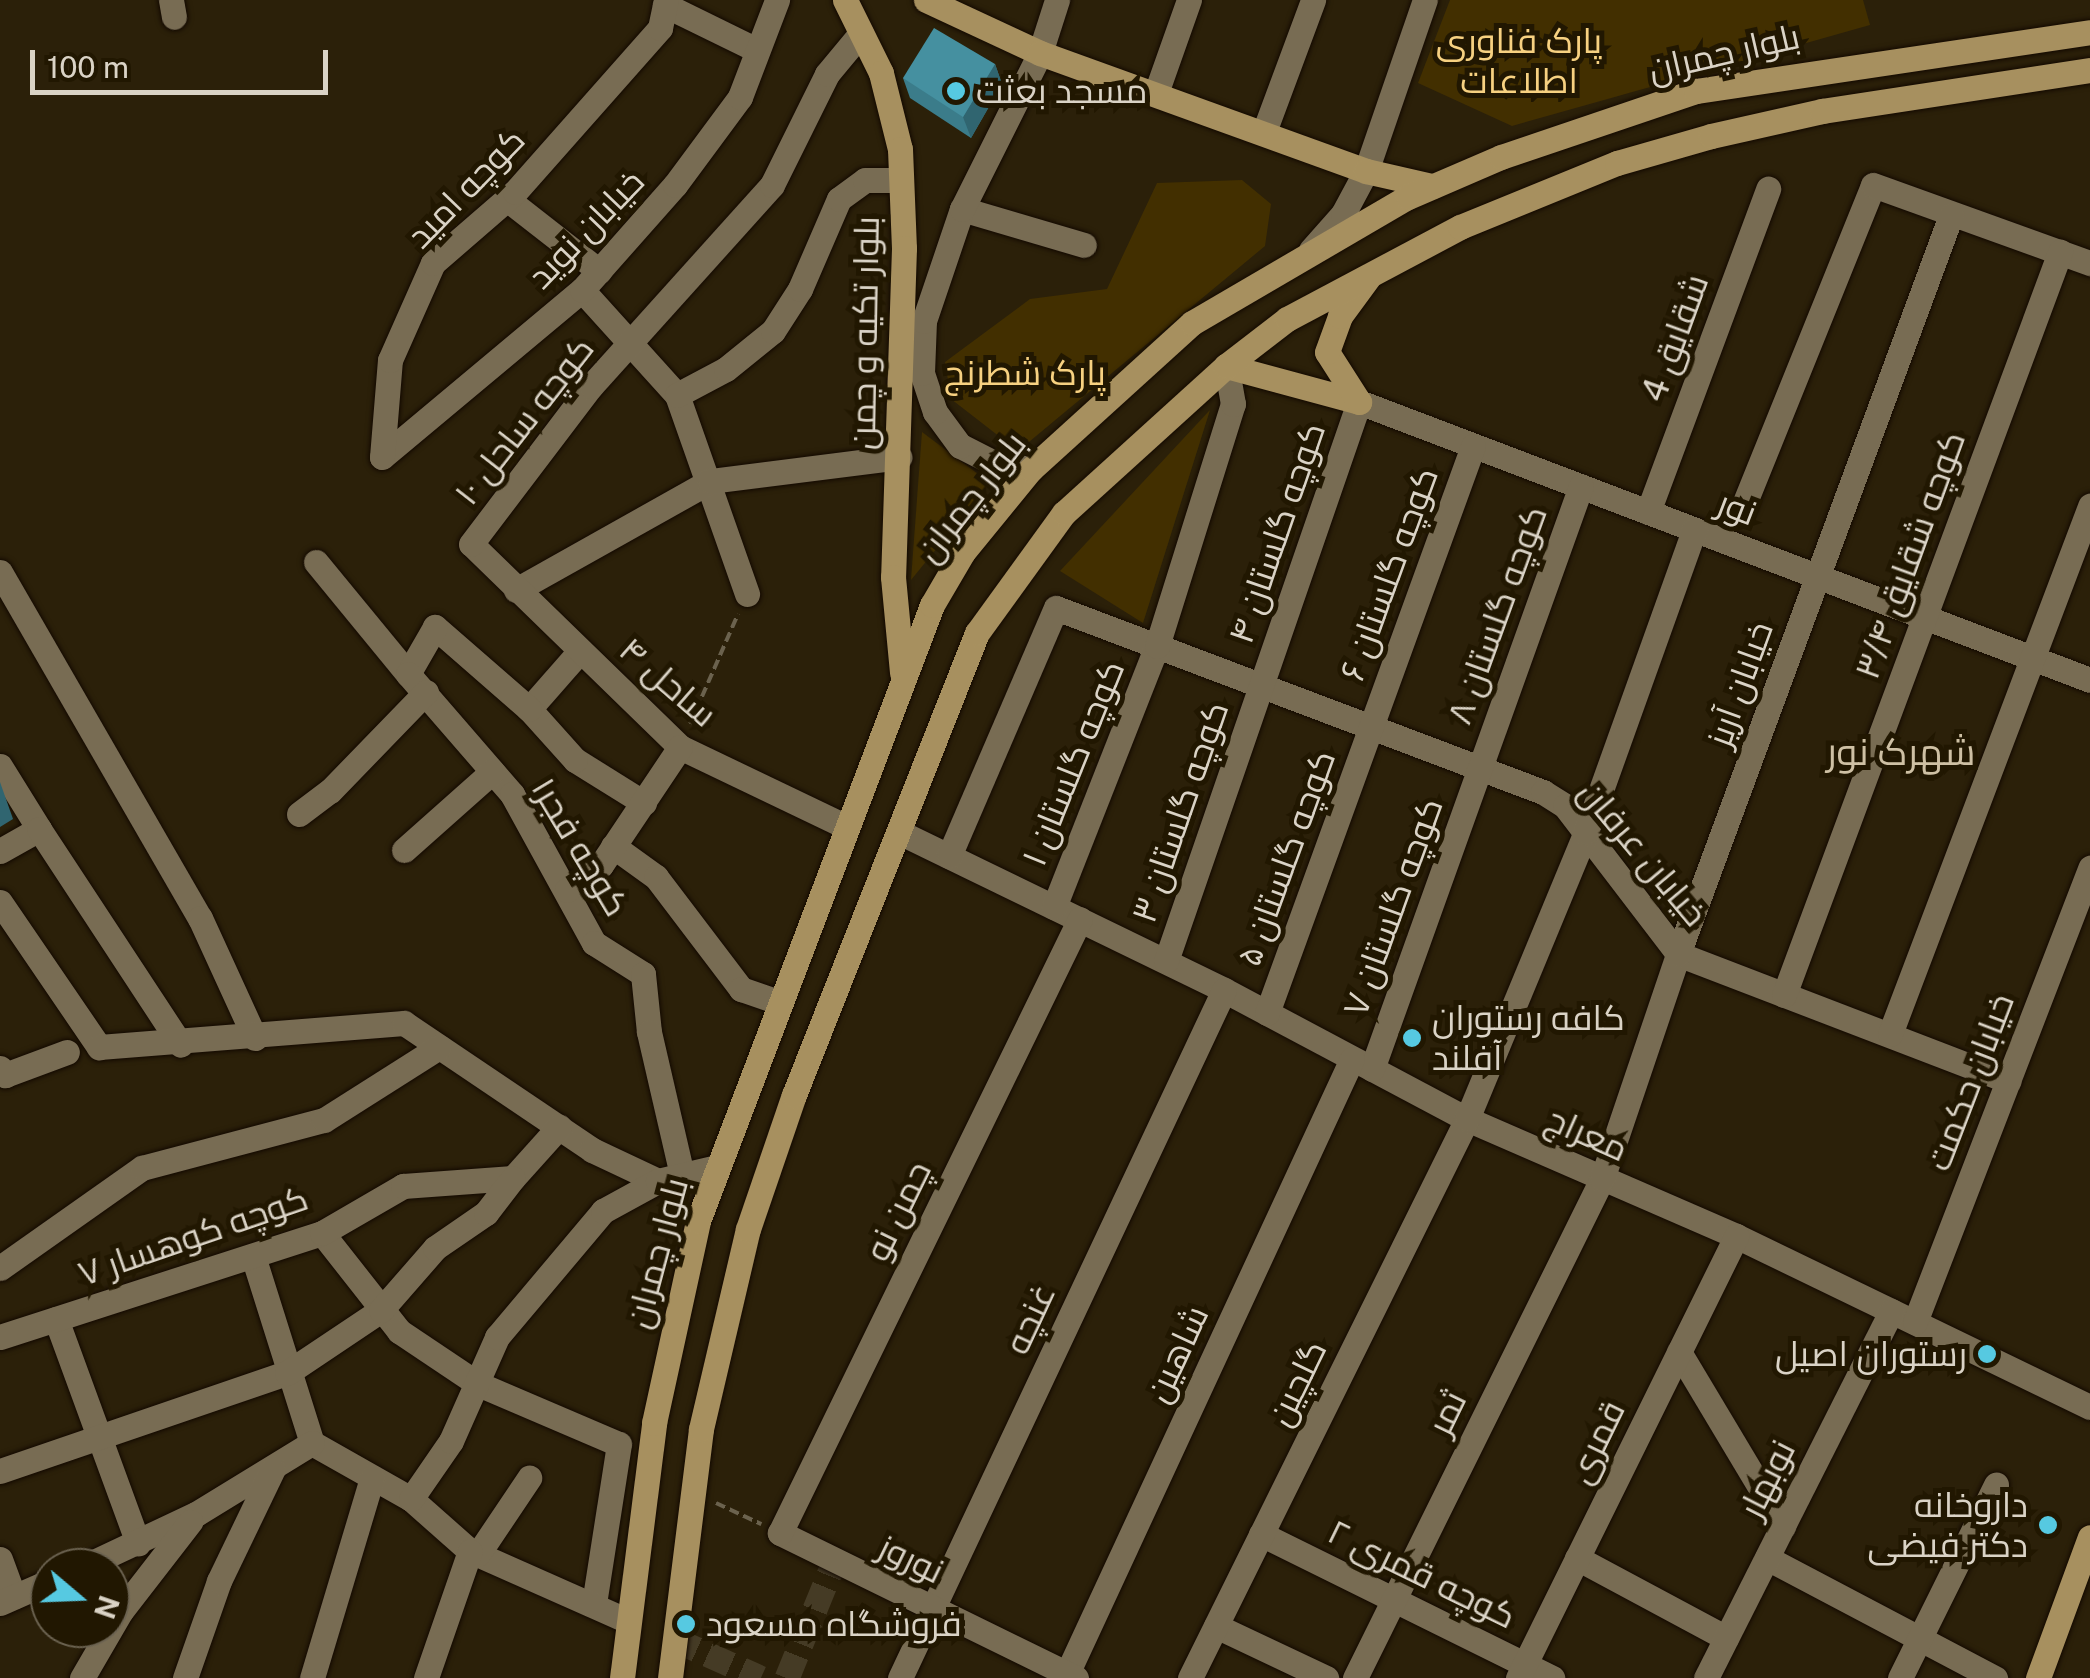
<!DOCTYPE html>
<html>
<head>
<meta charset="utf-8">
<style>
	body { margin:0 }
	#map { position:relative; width:2090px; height:1678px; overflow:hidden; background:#2b2009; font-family:"Public Sans",Cairo,sans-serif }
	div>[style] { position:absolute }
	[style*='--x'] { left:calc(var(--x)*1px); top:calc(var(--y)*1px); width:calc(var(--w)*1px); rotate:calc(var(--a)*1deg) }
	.green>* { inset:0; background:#422f00 }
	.minor-tunnel>* { height:25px; margin-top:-12.5px; transform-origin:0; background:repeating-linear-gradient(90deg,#453b25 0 25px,transparent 0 37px) }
	.path>* { height:4px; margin-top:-2px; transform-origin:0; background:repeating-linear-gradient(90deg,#6b624e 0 10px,transparent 0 15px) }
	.roads { filter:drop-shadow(0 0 2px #130900) drop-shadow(0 0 2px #130900) }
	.minor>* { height:25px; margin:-12.5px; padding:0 12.5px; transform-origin:12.5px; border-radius:12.5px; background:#786c53 }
	.major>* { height:25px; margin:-12.5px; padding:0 12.5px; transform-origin:12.5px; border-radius:12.5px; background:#a7905f }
	.wall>* { inset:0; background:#3b7c8a }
	.shaded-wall>* { inset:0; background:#306570 }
	.building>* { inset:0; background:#4590a0 }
	.dots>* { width:28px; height:28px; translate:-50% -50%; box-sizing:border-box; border:5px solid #211701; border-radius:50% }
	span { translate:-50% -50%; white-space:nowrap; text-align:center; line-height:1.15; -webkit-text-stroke:10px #211701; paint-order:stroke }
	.park-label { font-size:35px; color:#f7d181 }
	.street-label { font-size:35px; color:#dad3c6 }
	.poi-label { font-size:35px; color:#dad3c6 }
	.left { translate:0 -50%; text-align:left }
	.right { translate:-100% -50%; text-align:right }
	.neighbourhood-label { font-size:38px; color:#cec0a4 }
	.north { position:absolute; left:30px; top:1548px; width:100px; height:100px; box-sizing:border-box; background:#211701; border:2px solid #6b6250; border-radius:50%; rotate:109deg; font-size:28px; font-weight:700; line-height:40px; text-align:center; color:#dad3c6 }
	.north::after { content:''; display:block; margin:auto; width:35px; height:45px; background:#56c9e1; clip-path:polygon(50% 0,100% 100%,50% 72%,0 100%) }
	.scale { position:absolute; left:30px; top:50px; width:298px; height:45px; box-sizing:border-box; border:5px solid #dad3c6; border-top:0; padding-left:12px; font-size:30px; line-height:35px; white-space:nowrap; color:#dad3c6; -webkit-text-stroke:8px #211701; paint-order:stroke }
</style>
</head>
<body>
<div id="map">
	<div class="green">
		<i style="clip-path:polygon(1450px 0,1863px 0,1870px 25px,1512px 126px,1418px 83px)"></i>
		<i style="clip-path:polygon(1242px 180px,1271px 204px,1265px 246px,1018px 451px,951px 399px,945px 362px,1030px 299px,1107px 289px,1157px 183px)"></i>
		<i style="clip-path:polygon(1210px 410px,1143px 623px,1060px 571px)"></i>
		<i style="clip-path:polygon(922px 432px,990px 483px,911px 580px)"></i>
	</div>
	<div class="minor-tunnel">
		<i style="--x:674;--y:1639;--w:95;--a:24.1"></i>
		<i style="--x:787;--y:1678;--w:127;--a:-67.9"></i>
	</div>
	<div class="path">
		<i style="--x:690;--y:724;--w:120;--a:-66.4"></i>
		<i style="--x:716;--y:1503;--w:50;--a:25"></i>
	</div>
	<div class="roads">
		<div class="minor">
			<i style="--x:171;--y:0;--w:17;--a:80"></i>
			<i style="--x:665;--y:5;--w:102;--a:26.1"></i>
			<i style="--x:1156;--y:93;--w:99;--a:-70.5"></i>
			<i style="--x:1264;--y:132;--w:141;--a:-69.6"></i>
			<i style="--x:507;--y:199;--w:117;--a:38"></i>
			<i style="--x:962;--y:209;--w:127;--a:16.4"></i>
			<i style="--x:1311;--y:250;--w:48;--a:-48.4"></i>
			<i style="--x:1343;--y:214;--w:49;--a:-61.9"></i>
			<i style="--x:1366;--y:171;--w:181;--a:-71"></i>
			<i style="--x:582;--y:290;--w:142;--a:47.9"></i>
			<i style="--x:677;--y:395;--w:211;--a:70.6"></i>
			<i style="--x:677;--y:395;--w:55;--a:-28"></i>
			<i style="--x:726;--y:369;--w:60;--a:-39"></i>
			<i style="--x:773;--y:331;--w:50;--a:-57.3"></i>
			<i style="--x:800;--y:289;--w:98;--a:-66.6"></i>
			<i style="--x:839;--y:199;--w:32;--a:-36"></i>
			<i style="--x:865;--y:180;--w:36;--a:0"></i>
			<i style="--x:382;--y:457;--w:261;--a:-39.9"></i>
			<i style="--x:582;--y:290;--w:140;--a:-48.5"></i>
			<i style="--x:675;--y:185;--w:109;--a:-53.5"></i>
			<i style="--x:740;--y:97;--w:104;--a:-69.1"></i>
			<i style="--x:382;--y:457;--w:97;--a:-85.3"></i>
			<i style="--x:390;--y:360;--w:106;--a:-66.1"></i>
			<i style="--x:433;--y:263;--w:108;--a:-40.9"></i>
			<i style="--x:515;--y:192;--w:219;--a:-48.5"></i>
			<i style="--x:660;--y:28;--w:29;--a:-78"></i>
			<i style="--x:1031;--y:469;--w:37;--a:-171"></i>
			<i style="--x:994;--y:463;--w:38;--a:-153"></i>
			<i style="--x:960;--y:446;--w:42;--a:-126.3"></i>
			<i style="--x:935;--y:412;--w:41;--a:-108.4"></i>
			<i style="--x:922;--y:373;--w:52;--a:-87.8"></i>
			<i style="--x:924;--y:321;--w:118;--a:-71.3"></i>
			<i style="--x:962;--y:209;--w:174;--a:-63.4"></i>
			<i style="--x:1040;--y:53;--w:56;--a:-72.2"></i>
			<i style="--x:1743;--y:507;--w:347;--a:-68"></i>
			<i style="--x:1873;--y:185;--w:231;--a:19.8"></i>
			<i style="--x:1648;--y:512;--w:345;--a:-69.6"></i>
			<i style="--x:316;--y:562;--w:145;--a:50.6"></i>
			<i style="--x:0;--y:572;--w:400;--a:60"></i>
			<i style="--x:200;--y:918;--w:132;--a:65.4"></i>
			<i style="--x:516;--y:590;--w:223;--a:-29.3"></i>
			<i style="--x:710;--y:481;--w:191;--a:-7.2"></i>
			<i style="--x:529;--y:709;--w:77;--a:-48.7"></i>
			<i style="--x:0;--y:766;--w:74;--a:58.2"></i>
			<i style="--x:39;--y:829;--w:45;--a:150.6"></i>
			<i style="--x:644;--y:803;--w:81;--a:-148.1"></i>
			<i style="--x:575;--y:760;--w:69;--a:-132"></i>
			<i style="--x:529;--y:709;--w:125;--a:-138.9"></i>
			<i style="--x:435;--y:627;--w:54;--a:119.9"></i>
			<i style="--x:408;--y:674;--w:159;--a:49.1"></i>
			<i style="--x:512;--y:794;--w:170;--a:61.2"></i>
			<i style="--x:594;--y:943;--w:58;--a:32.3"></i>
			<i style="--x:643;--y:974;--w:58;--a:84.1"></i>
			<i style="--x:649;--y:1032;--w:147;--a:77"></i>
			<i style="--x:299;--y:814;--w:39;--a:-37"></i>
			<i style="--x:330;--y:791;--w:138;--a:-45.9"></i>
			<i style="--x:847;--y:827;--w:185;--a:-154.4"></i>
			<i style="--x:680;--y:747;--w:291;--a:-135.8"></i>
			<i style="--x:471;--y:544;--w:198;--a:-52.8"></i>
			<i style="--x:591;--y:386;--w:270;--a:-48"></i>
			<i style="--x:772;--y:185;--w:124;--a:-63.6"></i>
			<i style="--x:827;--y:74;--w:53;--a:-50.3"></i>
			<i style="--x:39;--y:829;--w:258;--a:56.7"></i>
			<i style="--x:901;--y:833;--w:359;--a:25.9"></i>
			<i style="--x:1224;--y:990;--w:275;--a:28"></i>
			<i style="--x:1467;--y:1119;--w:293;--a:23.5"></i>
			<i style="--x:1736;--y:1236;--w:393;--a:25.8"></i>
			<i style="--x:613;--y:846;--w:53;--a:35.8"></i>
			<i style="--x:656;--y:877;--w:141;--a:52.8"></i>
			<i style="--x:741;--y:989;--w:39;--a:19"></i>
			<i style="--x:404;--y:850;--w:118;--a:-41.6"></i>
			<i style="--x:949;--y:856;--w:270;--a:-66.7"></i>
			<i style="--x:1056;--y:608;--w:521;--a:20.7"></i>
			<i style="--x:1543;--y:792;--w:26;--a:32"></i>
			<i style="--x:1565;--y:806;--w:186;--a:52.6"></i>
			<i style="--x:1678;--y:954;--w:354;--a:21"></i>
			<i style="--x:567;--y:890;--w:42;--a:-36.3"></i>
			<i style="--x:601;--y:865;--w:142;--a:-56.2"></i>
			<i style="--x:0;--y:902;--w:176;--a:55.7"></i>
			<i style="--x:99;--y:1047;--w:306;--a:-4.5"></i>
			<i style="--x:404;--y:1023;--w:227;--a:34"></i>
			<i style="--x:592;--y:1150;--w:73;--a:25.2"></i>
			<i style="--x:1054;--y:907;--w:281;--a:-68.5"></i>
			<i style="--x:1157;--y:646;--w:254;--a:-72.6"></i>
			<i style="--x:1233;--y:404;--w:39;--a:-100"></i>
			<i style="--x:1166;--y:961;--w:591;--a:-70.95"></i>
			<i style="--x:1359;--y:402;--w:782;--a:20.82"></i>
			<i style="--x:1784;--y:995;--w:793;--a:-69.62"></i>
			<i style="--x:1267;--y:1013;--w:603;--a:-70.03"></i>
			<i style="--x:1890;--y:1034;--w:565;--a:-69.25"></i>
			<i style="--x:0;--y:1068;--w:9;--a:54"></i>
			<i style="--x:5;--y:1075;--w:66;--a:-20.4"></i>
			<i style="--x:1372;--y:1069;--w:619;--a:-70.28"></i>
			<i style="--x:322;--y:1233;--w:125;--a:51.8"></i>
			<i style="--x:399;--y:1331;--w:95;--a:33.9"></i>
			<i style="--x:478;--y:1384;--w:153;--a:23.1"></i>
			<i style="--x:619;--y:1444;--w:162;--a:98.9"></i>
			<i style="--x:253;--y:1256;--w:196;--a:72.5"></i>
			<i style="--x:312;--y:1443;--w:114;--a:29.5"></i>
			<i style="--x:411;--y:1499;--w:79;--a:41.4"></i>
			<i style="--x:470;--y:1551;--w:173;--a:23.9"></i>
			<i style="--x:0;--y:1268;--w:174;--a:-35.2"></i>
			<i style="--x:142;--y:1168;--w:188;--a:-14.8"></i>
			<i style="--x:324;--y:1120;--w:136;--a:-32.4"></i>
			<i style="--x:56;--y:1319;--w:239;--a:69.9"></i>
			<i style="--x:1915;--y:1322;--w:487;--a:-68.9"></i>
			<i style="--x:0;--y:1337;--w:338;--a:-17.9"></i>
			<i style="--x:322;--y:1233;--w:94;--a:-30.1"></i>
			<i style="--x:403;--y:1186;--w:110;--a:-4.2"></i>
			<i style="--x:513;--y:1178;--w:69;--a:-48"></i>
			<i style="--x:1679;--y:1352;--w:203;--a:59.1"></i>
			<i style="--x:0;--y:1471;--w:303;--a:-18.9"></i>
			<i style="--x:287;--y:1373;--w:113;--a:-33.8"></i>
			<i style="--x:381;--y:1310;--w:82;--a:-48.9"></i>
			<i style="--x:435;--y:1248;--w:62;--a:-34.5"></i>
			<i style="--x:486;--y:1213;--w:44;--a:-52.4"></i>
			<i style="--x:411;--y:1499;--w:70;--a:-55.4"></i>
			<i style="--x:451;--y:1441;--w:114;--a:-66.1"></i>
			<i style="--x:497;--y:1337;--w:165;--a:-49.9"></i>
			<i style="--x:603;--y:1211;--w:63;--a:-28.6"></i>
			<i style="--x:658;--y:1181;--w:61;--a:-13.3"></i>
			<i style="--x:1261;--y:1534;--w:325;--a:26.3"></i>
			<i style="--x:478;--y:1554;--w:92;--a:-56.1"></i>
			<i style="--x:1577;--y:1558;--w:169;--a:28.2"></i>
			<i style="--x:1767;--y:1558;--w:258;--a:27.8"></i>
			<i style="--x:0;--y:1559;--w:40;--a:69.8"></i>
			<i style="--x:81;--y:1568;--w:127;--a:-25.2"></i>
			<i style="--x:196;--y:1514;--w:136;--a:-31.5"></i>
			<i style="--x:0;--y:1603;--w:55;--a:-23.7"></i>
			<i style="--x:1216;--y:1626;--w:122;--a:25.3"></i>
			<i style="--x:82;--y:1678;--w:78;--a:-59.8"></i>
			<i style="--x:121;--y:1611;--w:113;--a:-52.2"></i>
			<i style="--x:185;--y:1678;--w:103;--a:-70.7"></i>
			<i style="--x:219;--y:1581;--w:124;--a:-64.3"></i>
			<i style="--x:312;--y:1678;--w:209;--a:-73.3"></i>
			<i style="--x:426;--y:1678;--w:134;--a:-70.9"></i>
			<i style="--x:900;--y:1678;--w:760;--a:-64.78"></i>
			<i style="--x:1065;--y:1678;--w:682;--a:-65.13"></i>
			<i style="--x:1076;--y:1678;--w:330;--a:-153.9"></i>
			<i style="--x:780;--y:1533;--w:683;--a:-63.96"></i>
			<i style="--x:1190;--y:1678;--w:624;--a:-63.64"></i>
			<i style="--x:1467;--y:1119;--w:311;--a:-67.5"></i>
			<i style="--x:1586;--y:832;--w:321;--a:-70.3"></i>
			<i style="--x:1355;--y:1678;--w:557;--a:-63.67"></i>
			<i style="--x:1602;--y:1179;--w:237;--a:-71.3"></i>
			<i style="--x:1678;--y:954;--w:788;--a:-69.72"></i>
			<i style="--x:1518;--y:1678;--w:493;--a:-63.7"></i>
			<i style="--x:1706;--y:1678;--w:411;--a:-63.2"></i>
			<i style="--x:1900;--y:1678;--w:216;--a:-63.6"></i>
		</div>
		<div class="major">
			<i style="--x:845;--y:0;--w:81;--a:63.7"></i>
			<i style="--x:881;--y:73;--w:78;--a:76"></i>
			<i style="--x:900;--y:149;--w:99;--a:87.7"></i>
			<i style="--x:904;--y:248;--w:329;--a:91.9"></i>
			<i style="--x:893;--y:577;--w:96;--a:84.6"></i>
			<i style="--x:926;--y:0;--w:126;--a:24.9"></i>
			<i style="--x:1040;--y:53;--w:347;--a:19.9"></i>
			<i style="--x:1366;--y:171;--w:68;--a:12.8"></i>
			<i style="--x:1226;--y:366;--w:138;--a:15.1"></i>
			<i style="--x:1359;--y:402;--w:59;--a:-122.6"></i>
			<i style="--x:1327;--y:352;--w:38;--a:-70"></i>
			<i style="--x:1340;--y:316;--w:47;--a:-53.6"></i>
			<i style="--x:622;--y:1678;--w:257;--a:-82.8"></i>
			<i style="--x:654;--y:1423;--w:207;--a:-77.7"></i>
			<i style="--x:698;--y:1221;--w:659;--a:-69.2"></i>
			<i style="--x:932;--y:605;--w:61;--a:-59.7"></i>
			<i style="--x:963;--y:552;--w:107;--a:-50.7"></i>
			<i style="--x:1031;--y:469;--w:217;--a:-42.2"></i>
			<i style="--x:1192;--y:323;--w:250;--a:-30.3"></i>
			<i style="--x:1408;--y:197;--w:101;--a:-23.3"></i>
			<i style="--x:1501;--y:157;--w:206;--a:-18.7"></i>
			<i style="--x:1696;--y:91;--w:398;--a:-8.5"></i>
			<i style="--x:670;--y:1678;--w:251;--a:-82.9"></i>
			<i style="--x:701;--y:1429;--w:205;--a:-76.8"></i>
			<i style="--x:748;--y:1229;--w:142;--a:-71.1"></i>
			<i style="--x:794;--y:1095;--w:497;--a:-68.4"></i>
			<i style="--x:977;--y:633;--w:148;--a:-54.1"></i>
			<i style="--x:1064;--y:513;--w:219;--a:-42.2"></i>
			<i style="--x:1226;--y:366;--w:77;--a:-37.6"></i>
			<i style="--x:1287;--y:319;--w:196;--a:-28"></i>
			<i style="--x:1460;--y:227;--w:170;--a:-22.2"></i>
			<i style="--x:1617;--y:163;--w:98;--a:-16"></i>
			<i style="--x:1711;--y:136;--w:114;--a:-12.7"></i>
			<i style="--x:1822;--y:111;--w:271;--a:-8.7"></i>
			<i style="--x:2038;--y:1678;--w:150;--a:-69.8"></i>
		</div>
	</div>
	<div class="wall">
		<i style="clip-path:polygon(995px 64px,1002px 84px,971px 138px,910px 98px,903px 78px)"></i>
	</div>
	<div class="shaded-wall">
		<i style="clip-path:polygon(995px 64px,1002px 84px,971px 138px,963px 117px)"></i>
		<i style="clip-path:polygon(0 782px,13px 819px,0 827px)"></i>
	</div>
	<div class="building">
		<i style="clip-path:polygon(934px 28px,995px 64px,963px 117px,903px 78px)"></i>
	</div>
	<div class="dots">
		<i style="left:956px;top:91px;background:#56c9e1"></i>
		<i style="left:1412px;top:1038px;background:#56c9e1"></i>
		<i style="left:1987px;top:1354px;background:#56c9e1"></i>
		<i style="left:2048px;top:1525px;background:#56c9e1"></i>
		<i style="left:686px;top:1624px;background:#56c9e1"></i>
	</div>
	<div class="park-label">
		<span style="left:1519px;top:61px">پارک فناوری<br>اطلاعات</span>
		<span style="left:1025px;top:373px">پارک شطرنج</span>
	</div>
	<div class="street-label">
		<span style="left:1724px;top:53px;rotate:-13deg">بلوار چمران</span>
		<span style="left:466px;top:188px;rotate:-46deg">کوچه امید</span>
		<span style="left:586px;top:229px;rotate:-46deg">خیابان نوید</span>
		<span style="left:865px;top:333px;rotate:-89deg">بلوار تکیه و چمن</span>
		<span style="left:1675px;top:338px;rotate:-70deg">شقایق 4</span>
		<span style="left:524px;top:421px;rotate:-52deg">کوچه ساحل ۱۰</span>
		<span style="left:971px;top:497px;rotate:-52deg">بلوار چمران</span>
		<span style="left:1737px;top:508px;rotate:21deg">نور</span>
		<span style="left:1277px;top:533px;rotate:-71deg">کوچه گلستان ۴</span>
		<span style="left:1910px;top:555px;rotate:-70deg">کوچه شقایق ۳/۴</span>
		<span style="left:1389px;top:574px;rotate:-70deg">کوچه گلستان ۶</span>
		<span style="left:1497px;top:615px;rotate:-70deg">کوچه گلستان ۸</span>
		<span style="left:668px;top:682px;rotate:41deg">ساحل ۴</span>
		<span style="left:1740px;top:684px;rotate:-70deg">خیابان آریز</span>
		<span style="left:1073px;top:763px;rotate:-68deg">کوچه گلستان ۱</span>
		<span style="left:1180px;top:812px;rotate:-71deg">کوچه گلستان ۳</span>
		<span style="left:580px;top:847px;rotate:59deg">کوچه فجر۱</span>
		<span style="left:1643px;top:853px;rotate:50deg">خیابان عرفان</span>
		<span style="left:1286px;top:858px;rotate:-70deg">کوچه گلستان ۵</span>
		<span style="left:1393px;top:907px;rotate:-70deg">کوچه گلستان ۷</span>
		<span style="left:1970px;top:1082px;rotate:-69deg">خیابان حکمت</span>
		<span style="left:1587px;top:1134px;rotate:24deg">معراج</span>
		<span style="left:898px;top:1211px;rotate:-64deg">چمن نو</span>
		<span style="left:193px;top:1236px;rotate:-19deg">کوچه کوهسار ۷</span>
		<span style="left:657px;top:1253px;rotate:-75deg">بلوار چمران</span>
		<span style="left:1030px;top:1319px;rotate:-65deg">غنچه</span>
		<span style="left:1177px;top:1354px;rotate:-65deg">شاهین</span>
		<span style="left:1297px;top:1383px;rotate:-64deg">گلچین</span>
		<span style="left:1447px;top:1413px;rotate:-64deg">ثمر</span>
		<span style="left:1596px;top:1442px;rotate:-64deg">قمری</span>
		<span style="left:1767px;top:1479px;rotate:-63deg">نوبهار</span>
		<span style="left:911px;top:1559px;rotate:26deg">نوروز</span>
		<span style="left:1422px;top:1574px;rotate:26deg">کوچه قمری ۲</span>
	</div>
	<div class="poi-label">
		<span class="left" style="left:976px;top:91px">مسجد بعثت</span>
		<span class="left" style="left:1432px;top:1038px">کافه رستوران<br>آفلند</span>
		<span class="right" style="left:1967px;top:1354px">رستوران اصیل</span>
		<span class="right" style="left:2028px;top:1525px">داروخانه<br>دکتر فیضی</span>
		<span class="left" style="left:706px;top:1624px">فروشگاه مسعود</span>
	</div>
	<div class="neighbourhood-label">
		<span style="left:1901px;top:752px">شهرک نور</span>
	</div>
	<div class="north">N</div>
	<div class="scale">100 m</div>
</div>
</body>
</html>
